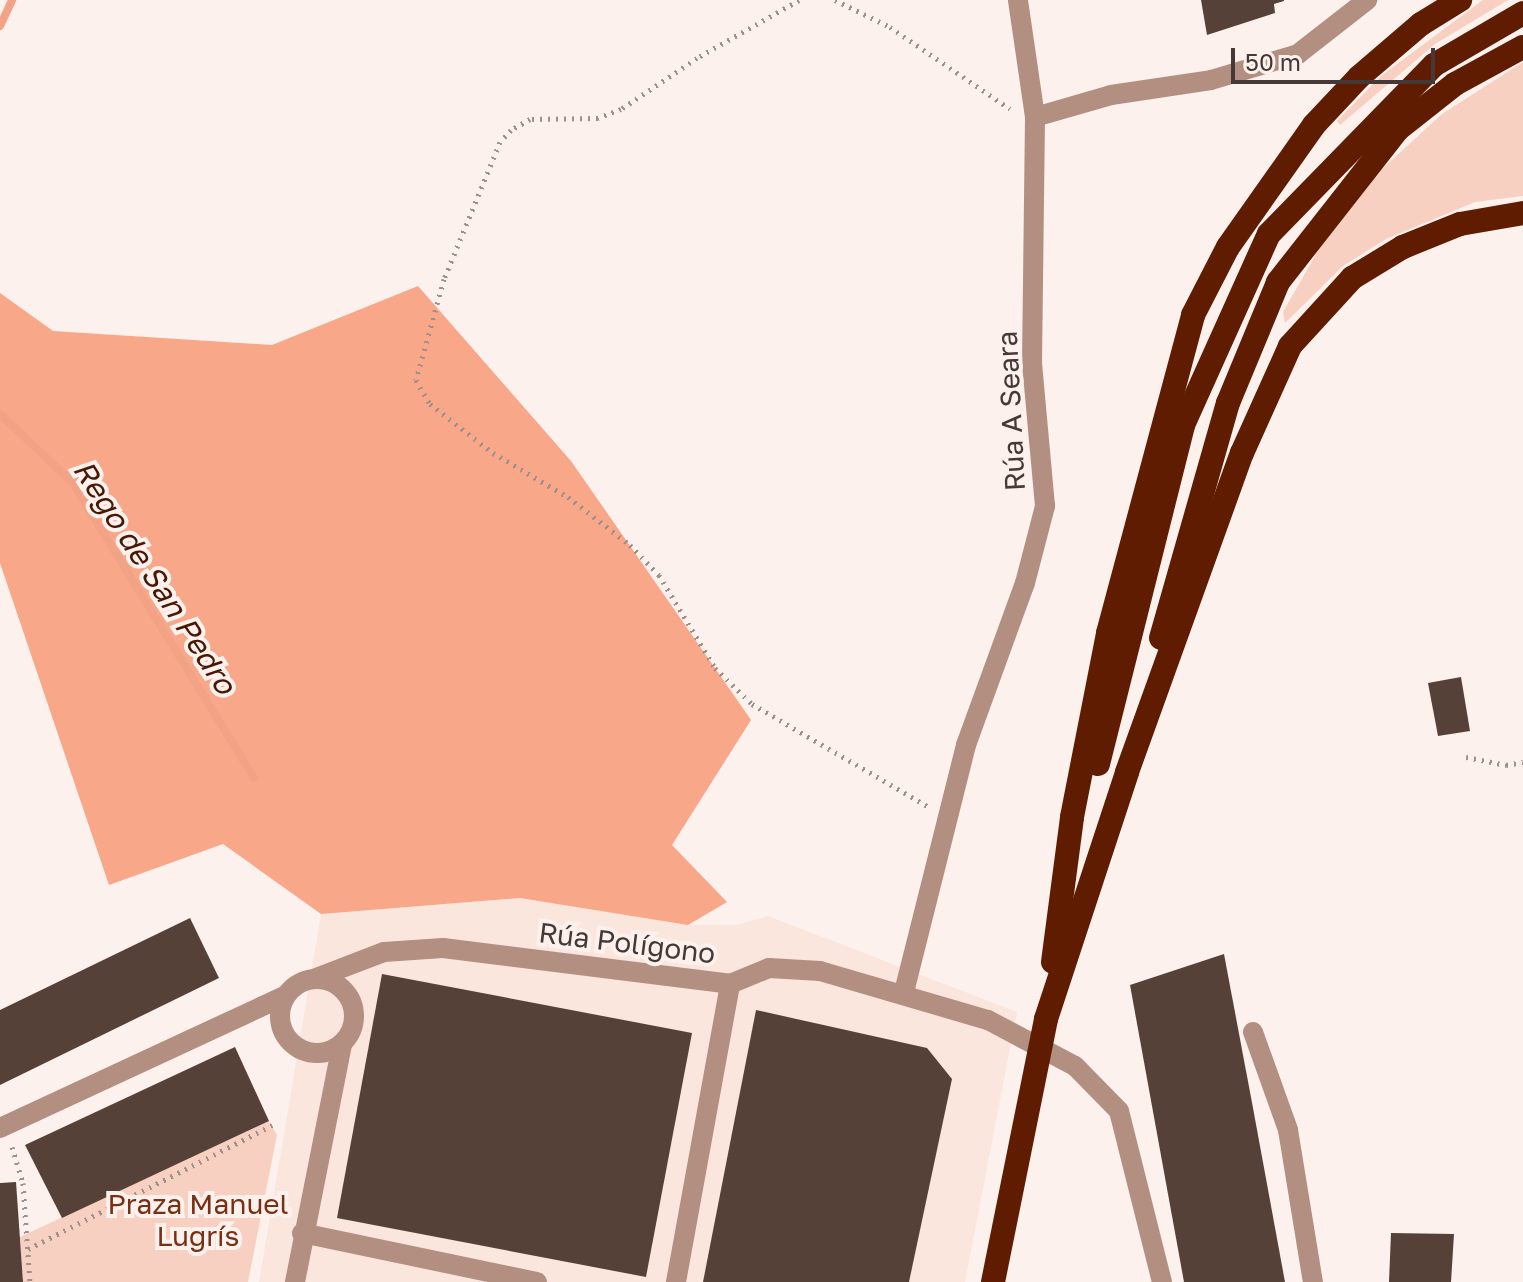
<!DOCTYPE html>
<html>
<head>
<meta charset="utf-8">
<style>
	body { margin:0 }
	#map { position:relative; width:1523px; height:1282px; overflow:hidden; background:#fcf1ed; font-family:"Golos Text",sans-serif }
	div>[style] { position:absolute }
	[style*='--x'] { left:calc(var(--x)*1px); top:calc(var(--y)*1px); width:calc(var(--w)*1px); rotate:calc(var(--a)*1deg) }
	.built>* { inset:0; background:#fbe6de }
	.green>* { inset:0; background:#f8d0c1 }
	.forest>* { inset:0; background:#f8a789 }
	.stream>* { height:8px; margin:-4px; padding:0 4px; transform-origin:4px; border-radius:4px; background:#f3a385 }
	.building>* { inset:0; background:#564139 }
	.path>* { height:5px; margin-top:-2.5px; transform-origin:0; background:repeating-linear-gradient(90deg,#9b908c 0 2px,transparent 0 8px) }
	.minor>* { height:20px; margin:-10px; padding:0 10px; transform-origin:10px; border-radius:10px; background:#b38f82 }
	.minor>.ring { margin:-10px; padding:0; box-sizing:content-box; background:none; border:20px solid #b38f82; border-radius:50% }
	.highway>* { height:24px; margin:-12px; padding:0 12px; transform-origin:12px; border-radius:12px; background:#5f1c00 }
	span { translate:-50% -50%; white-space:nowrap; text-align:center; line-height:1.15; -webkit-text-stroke:8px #fcf1ed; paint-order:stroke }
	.street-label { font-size:28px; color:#443936 }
	.park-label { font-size:28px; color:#773013 }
	.water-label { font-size:30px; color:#491804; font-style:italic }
	.scale { position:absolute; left:1231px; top:48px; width:204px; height:36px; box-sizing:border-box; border:4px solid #443936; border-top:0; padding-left:10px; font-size:24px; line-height:28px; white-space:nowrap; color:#443936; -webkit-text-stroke:6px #fcf1ed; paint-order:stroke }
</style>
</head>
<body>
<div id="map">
	<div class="built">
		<i style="clip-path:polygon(520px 898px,688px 925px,736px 925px,768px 916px,1017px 1012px,965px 1282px,259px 1282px,321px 914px)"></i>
	</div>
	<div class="green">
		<i style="clip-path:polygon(1483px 0,1508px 0,1435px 44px,1340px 125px,1337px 121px,1381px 76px)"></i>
		<i style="clip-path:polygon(1523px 62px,1523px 196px,1475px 202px,1386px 239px,1343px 266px,1285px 323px,1283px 312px,1319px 249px,1382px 169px,1442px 114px)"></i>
		<i style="clip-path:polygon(269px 1121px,277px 1135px,248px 1282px,23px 1282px,20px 1237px)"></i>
	</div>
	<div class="forest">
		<i style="clip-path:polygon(418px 286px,571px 461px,751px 720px,672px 845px,727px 902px,688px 925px,520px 898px,321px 914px,223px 844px,109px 885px,0 563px,0 293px,53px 331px,272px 345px)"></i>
	</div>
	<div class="stream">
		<i style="--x:0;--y:26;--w:29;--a:-65"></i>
		<i style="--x:0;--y:414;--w:99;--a:43.4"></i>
		<i style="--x:72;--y:482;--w:347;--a:58.4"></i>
	</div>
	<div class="building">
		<i style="clip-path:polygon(1201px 0,1284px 0,1284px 1px,1274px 4px,1275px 13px,1207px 35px)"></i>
		<i style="clip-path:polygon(1461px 677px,1470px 731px,1438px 736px,1428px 683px)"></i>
		<i style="clip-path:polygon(190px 918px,219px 978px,0 1085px,0 1010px)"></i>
		<i style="clip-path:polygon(1224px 954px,1253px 1108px,1285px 1282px,1184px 1282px,1130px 985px)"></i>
		<i style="clip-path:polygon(382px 974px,692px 1033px,646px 1277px,337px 1218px)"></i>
		<i style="clip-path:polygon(756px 1010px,927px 1048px,952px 1079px,909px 1282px,703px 1282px)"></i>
		<i style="clip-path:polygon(235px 1047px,269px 1121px,62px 1218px,25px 1145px)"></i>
		<i style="clip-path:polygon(16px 1182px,23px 1282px,0 1282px,0 1183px)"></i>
		<i style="clip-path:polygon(1391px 1233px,1454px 1234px,1451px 1282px,1389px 1282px)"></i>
	</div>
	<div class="path">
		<i style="--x:799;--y:0;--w:117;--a:150.4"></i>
		<i style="--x:697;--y:58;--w:92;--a:146.1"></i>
		<i style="--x:621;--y:109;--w:25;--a:159"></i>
		<i style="--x:598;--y:118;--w:68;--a:179.2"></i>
		<i style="--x:530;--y:119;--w:22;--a:150"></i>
		<i style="--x:511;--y:130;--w:16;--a:133"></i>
		<i style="--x:500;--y:142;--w:148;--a:112.2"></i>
		<i style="--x:444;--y:279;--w:105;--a:105.5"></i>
		<i style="--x:416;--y:380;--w:28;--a:60"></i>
		<i style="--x:430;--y:404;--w:80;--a:37.9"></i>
		<i style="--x:493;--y:453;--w:87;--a:30.4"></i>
		<i style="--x:568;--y:497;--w:78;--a:37.7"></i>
		<i style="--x:630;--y:545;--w:42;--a:46"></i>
		<i style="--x:659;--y:575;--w:109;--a:58.9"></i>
		<i style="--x:715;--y:668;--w:52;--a:44.2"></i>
		<i style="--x:752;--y:704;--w:203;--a:30.2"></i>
		<i style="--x:835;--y:0;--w:61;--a:26.1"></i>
		<i style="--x:890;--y:27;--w:145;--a:34.3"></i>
		<i style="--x:1466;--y:757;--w:41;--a:11.3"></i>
		<i style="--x:1506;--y:765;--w:17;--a:-10"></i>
		<i style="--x:12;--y:1147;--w:38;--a:73"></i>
		<i style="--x:23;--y:1183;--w:99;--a:86"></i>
		<i style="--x:28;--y:1249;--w:274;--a:-26.9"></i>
	</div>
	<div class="minor">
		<i style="--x:1035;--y:117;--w:79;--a:-16.1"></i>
		<i style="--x:1111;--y:95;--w:101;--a:-8.5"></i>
		<i style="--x:1211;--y:80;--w:91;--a:-16.6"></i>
		<i style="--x:1298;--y:54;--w:88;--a:-38"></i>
		<i style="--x:316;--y:978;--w:73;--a:-20.9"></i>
		<i style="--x:384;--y:952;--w:59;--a:-3.9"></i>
		<i style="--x:443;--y:948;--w:289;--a:7.1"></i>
		<i style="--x:730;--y:984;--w:42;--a:-22.3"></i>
		<i style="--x:769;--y:968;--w:51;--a:3.4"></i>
		<i style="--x:820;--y:971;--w:175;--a:16.3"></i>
		<i style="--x:988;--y:1020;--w:98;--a:27.9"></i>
		<i style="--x:1075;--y:1066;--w:63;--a:45.6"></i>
		<i style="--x:1119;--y:1111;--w:176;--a:75.9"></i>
		<i class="ring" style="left:280px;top:979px;width:54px;height:54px"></i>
		<i style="--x:904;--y:992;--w:255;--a:-75.9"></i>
		<i style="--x:966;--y:745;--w:172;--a:-70"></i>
		<i style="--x:1025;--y:583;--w:80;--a:-75.4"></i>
		<i style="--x:1045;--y:506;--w:144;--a:-95.2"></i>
		<i style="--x:1032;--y:363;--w:246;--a:-89.3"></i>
		<i style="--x:1035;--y:117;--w:118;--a:-98.3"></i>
		<i style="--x:1253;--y:1032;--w:104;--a:70.3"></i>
		<i style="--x:1288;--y:1130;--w:154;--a:80.7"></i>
		<i style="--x:0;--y:1128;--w:314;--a:-24.9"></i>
		<i style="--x:302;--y:1233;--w:240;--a:11.8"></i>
		<i style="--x:295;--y:1282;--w:243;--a:-78.8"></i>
		<i style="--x:676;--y:1282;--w:303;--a:-79.7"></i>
	</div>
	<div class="highway">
		<i style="--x:1161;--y:638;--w:244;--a:-74.1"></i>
		<i style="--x:1228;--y:403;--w:131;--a:-67.5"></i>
		<i style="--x:1278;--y:282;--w:194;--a:-51.9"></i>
		<i style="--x:1398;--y:129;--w:73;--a:-38.3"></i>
		<i style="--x:1455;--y:84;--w:77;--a:-28.6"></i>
		<i style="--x:1098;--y:764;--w:349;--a:-75.9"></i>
		<i style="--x:1183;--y:425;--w:209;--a:-65.8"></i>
		<i style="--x:1269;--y:234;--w:236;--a:-45.7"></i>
		<i style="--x:1434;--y:65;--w:103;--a:-30.3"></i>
		<i style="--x:1053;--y:962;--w:146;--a:-82.5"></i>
		<i style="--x:1072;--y:817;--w:187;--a:-78.9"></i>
		<i style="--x:1108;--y:633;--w:329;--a:-75"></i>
		<i style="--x:1193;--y:315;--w:76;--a:-62.8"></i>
		<i style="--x:1228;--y:247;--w:149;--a:-54.8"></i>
		<i style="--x:1314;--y:125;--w:66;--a:-46.8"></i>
		<i style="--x:1359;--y:77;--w:82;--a:-40.5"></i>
		<i style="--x:1421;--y:24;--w:46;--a:-31.6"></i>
		<i style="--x:993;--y:1282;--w:268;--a:-78.6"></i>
		<i style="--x:1046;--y:1019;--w:260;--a:-71.8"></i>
		<i style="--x:1127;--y:772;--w:339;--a:-70.2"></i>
		<i style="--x:1242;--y:453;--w:117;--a:-65.8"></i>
		<i style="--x:1290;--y:346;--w:92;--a:-47.6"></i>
		<i style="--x:1352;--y:278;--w:60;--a:-31.3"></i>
		<i style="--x:1403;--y:247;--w:61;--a:-22"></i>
		<i style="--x:1460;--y:224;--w:64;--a:-9.9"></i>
	</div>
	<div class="street-label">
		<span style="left:1011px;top:411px;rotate:-93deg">Rúa A Seara</span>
		<span style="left:627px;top:943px;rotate:7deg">Rúa Polígono</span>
	</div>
	<div class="park-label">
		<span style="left:198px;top:1220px">Praza Manuel<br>Lugrís</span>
	</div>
	<div class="water-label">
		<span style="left:155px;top:577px;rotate:57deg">Rego de San Pedro</span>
	</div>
	<div class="scale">50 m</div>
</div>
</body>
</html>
